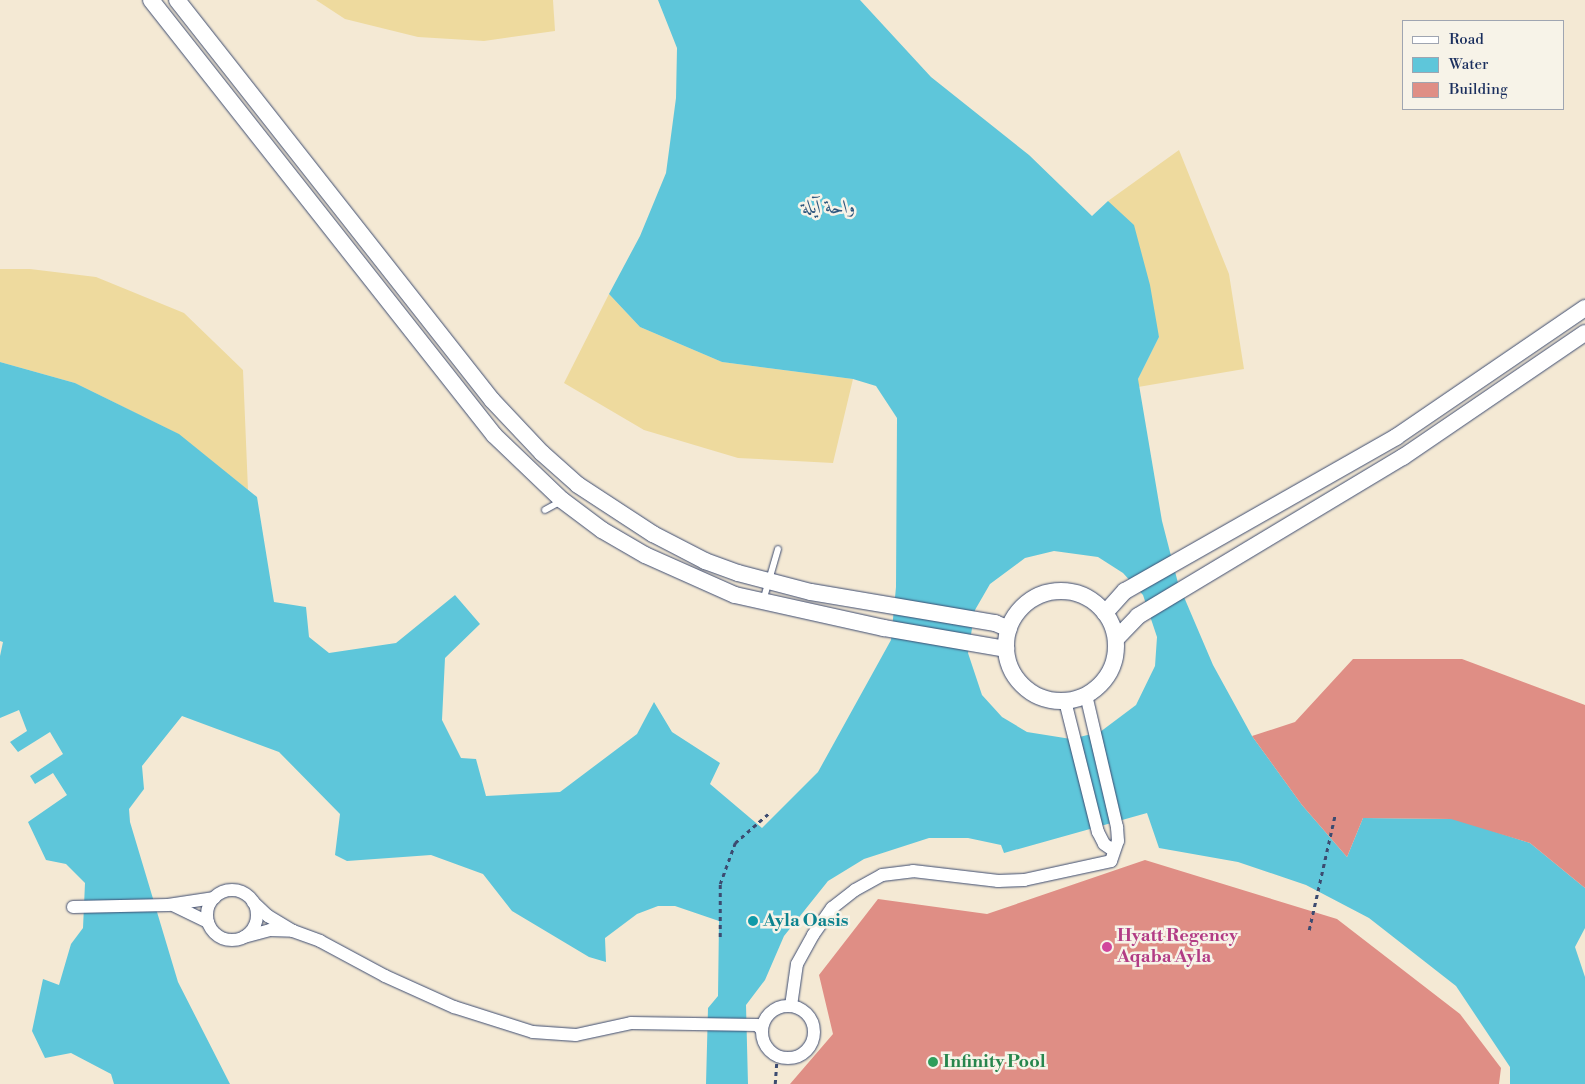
<!DOCTYPE html>
<html>
<head>
<meta charset="utf-8">
<style>
	body { margin:0 }
	#map { position:relative; width:1585px; height:1084px; overflow:hidden; background:#f4e9d4; font-family:"Libre Bodoni",Amiri,serif }
	div>[style] { position:absolute }
	[style*='--x'] { left:calc(var(--x)*1px); top:calc(var(--y)*1px); width:calc(var(--w)*1px); rotate:calc(var(--a)*1deg) }
	.sand>* { inset:0; background:#eeda9e }
	.water>* { inset:0; background:#5ec6da }
	.building>* { inset:0; background:#df8e85 }
	.path>* { height:2.5px; margin-top:-1.25px; transform-origin:0; background:repeating-linear-gradient(90deg,#3c4b70 0 4px,transparent 0 8px) }
	.roads { filter:drop-shadow(0 0 1px #3c4b70) drop-shadow(0 0 1px #3c4b70) }
	.service>* { height:6px; margin:-3px; padding:0 3px; transform-origin:3px; border-radius:3px; background:#fff }
	.minor>* { height:12px; margin:-6px; padding:0 6px; transform-origin:6px; border-radius:6px; background:#fff }
	.minor>.ring { margin:-6px; padding:0; box-sizing:content-box; background:none; border:12px solid #fff; border-radius:50% }
	.tertiary>* { height:16px; margin:-8px; padding:0 8px; transform-origin:8px; border-radius:8px; background:#fff }
	.tertiary>.ring { margin:-8px; padding:0; box-sizing:content-box; background:none; border:16px solid #fff; border-radius:50% }
	.dots>* { width:14px; height:14px; translate:-50% -50%; box-sizing:border-box; border:2px solid #f7f3e8; border-radius:50% }
	span { translate:-50% -50%; white-space:nowrap; text-align:center; line-height:1.15; -webkit-text-stroke:5px #f7f3e8; paint-order:stroke }
	.culture-label { font-size:18px; color:#0d838f; font-weight:700 }
	.left { translate:0 -50%; text-align:left }
	.hotel-label { font-size:18px; color:#b23c85; font-weight:700 }
	.leisure-label { font-size:18px; color:#27864d; font-weight:700 }
	.water-label { font-size:19px; color:#2c557d; font-style:italic }
	.legend { position:absolute; left:1402px; top:20px; width:162px; height:90px; box-sizing:border-box; background:#f7f3e8; border:1px solid #9fa5b1; margin:0; padding:6px 9px; list-style:none; font-size:15px; color:#1b2f5e }
	.legend li { display:flex; align-items:center; gap:10px; height:25px }
	.legend b { width:25px; border:1px solid #9fa5b1 }
</style>
</head>
<body>
<div id="map">
	<div class="sand">
		<i style="clip-path:polygon(316px 0,553px 0,555px 31px,484px 41px,418px 37px,345px 19px)"></i>
		<i style="clip-path:polygon(1179px 150px,1229px 274px,1244px 369px,1138px 387px,1138px 379px,1159px 337px,1108px 201px)"></i>
		<i style="clip-path:polygon(0 269px,30px 269px,96px 277px,184px 313px,243px 370px,248px 490px,178px 434px,75px 383px,0 362px)"></i>
		<i style="clip-path:polygon(609px 294px,640px 327px,722px 362px,853px 379px,833px 463px,738px 458px,644px 430px,564px 383px)"></i>
	</div>
	<div class="water">
		<i style="clip-path:polygon(evenodd,658px 0,860px 0,931px 77px,1029px 155px,1092px 216px,1108px 201px,1134px 225px,1150px 285px,1159px 337px,1138px 379px,1162px 521px,1178px 583px,1213px 665px,1252px 736px,1302px 805px,1347px 857px,1363px 818px,1456px 819px,1530px 843px,1585px 888px,1585px 928px,1575px 947px,1585px 977px,1585px 1084px,1510px 1084px,1510px 1067px,1456px 986px,1369px 918px,1306px 885px,1238px 862px,1159px 848px,1147px 813px,1004px 853px,1001px 845px,968px 838px,929px 838px,864px 859px,828px 881px,784px 936px,765px 980px,746px 1005px,748px 1084px,706px 1084px,708px 1008px,718px 996px,719px 921px,675px 906px,658px 906px,637px 914px,605px 938px,606px 962px,589px 957px,512px 911px,483px 874px,431px 855px,347px 861px,335px 855px,340px 814px,279px 752px,182px 716px,142px 766px,144px 789px,129px 809px,130px 822px,178px 982px,230px 1084px,114px 1084px,111px 1074px,71px 1053px,45px 1058px,32px 1031px,43px 979px,59px 985px,71px 944px,83px 928px,85px 883px,66px 864px,46px 860px,28px 822px,67px 795px,53px 773px,35px 784px,30px 776px,63px 754px,50px 732px,18px 752px,10px 742px,27px 731px,19px 710px,0 718px,0 656px,3px 642px,0 641px,0 362px,75px 383px,179px 434px,257px 497px,274px 602px,306px 607px,309px 637px,329px 653px,396px 643px,455px 595px,480px 624px,445px 658px,442px 720px,461px 758px,476px 759px,486px 796px,560px 792px,637px 734px,654px 702px,672px 732px,720px 763px,710px 784px,762px 828px,818px 772px,891px 640px,896px 587px,897px 418px,876px 386px,853px 379px,722px 362px,640px 327px,609px 294px,640px 236px,666px 173px,676px 98px,677px 48px,658px 0,1054px 551px,1098px 557px,1123px 573px,1143px 595px,1157px 637px,1155px 666px,1136px 705px,1100px 732px,1071px 739px,1027px 732px,1002px 717px,982px 695px,968px 653px,975px 610px,990px 584px,1025px 558px,1054px 551px)"></i>
	</div>
	<div class="building">
		<i style="clip-path:polygon(1353px 659px,1462px 659px,1585px 705px,1585px 888px,1530px 843px,1451px 819px,1363px 818px,1347px 857px,1302px 805px,1252px 736px,1295px 722px)"></i>
		<i style="clip-path:polygon(1145px 860px,1337px 919px,1460px 1014px,1501px 1068px,1499px 1084px,790px 1084px,833px 1034px,819px 975px,878px 899px,987px 914px)"></i>
	</div>
	<div class="path">
		<i style="--x:1309;--y:930;--w:118;--a:-77.3"></i>
		<i style="--x:720;--y:937;--w:53;--a:-90"></i>
		<i style="--x:720;--y:884;--w:44;--a:-69.9"></i>
		<i style="--x:735;--y:843;--w:44;--a:-41.3"></i>
		<i style="--x:775;--y:1084;--w:27;--a:-86"></i>
	</div>
	<div class="roads">
		<div class="service">
			<i style="--x:545;--y:510;--w:18;--a:-29"></i>
			<i style="--x:763;--y:601;--w:54;--a:-73.9"></i>
		</div>
		<div class="minor">
			<i style="--x:1065;--y:701;--w:135;--a:75.9"></i>
			<i style="--x:1098;--y:832;--w:13;--a:63"></i>
			<i style="--x:1104;--y:844;--w:11;--a:34"></i>
			<i class="ring" style="left:207px;top:890px;width:38px;height:38px"></i>
			<i style="--x:253;--y:902;--w:21;--a:43"></i>
			<i style="--x:268;--y:916;--w:29;--a:31"></i>
			<i style="--x:293;--y:931;--w:29;--a:20"></i>
			<i style="--x:320;--y:941;--w:74;--a:28.3"></i>
			<i style="--x:385;--y:976;--w:76;--a:24.2"></i>
			<i style="--x:454;--y:1007;--w:83;--a:17.6"></i>
			<i style="--x:533;--y:1032;--w:43;--a:4"></i>
			<i style="--x:576;--y:1035;--w:56;--a:-12.3"></i>
			<i style="--x:631;--y:1023;--w:126;--a:0.9"></i>
			<i style="--x:757;--y:1025;--w:7;--a:45"></i>
			<i style="--x:173;--y:905;--w:39;--a:26"></i>
			<i style="--x:73;--y:907;--w:95;--a:-1.2"></i>
			<i style="--x:168;--y:905;--w:47;--a:-8.7"></i>
			<i style="--x:244;--y:937;--w:27;--a:-15"></i>
			<i style="--x:270;--y:930;--w:23;--a:2"></i>
			<i style="--x:791;--y:1006;--w:42;--a:-81.9"></i>
			<i style="--x:797;--y:964;--w:33;--a:-61"></i>
			<i style="--x:813;--y:935;--w:33;--a:-55"></i>
			<i style="--x:832;--y:908;--w:29;--a:-38"></i>
			<i style="--x:855;--y:890;--w:31;--a:-29"></i>
			<i style="--x:882;--y:875;--w:31;--a:-7"></i>
			<i style="--x:913;--y:871;--w:86;--a:6.7"></i>
			<i style="--x:998;--y:881;--w:26;--a:-2"></i>
			<i style="--x:1024;--y:880;--w:89;--a:-12.3"></i>
			<i style="--x:1111;--y:861;--w:21;--a:-71"></i>
			<i style="--x:1118;--y:841;--w:14;--a:-94"></i>
			<i style="--x:1117;--y:827;--w:136;--a:-103.2"></i>
			<i class="ring" style="left:762px;top:1006px;width:40px;height:40px"></i>
		</div>
		<div class="tertiary">
			<i style="--x:151;--y:0;--w:554;--a:51.74"></i>
			<i style="--x:494;--y:435;--w:94;--a:43.7"></i>
			<i style="--x:562;--y:500;--w:50;--a:36.9"></i>
			<i style="--x:602;--y:530;--w:50;--a:30.2"></i>
			<i style="--x:645;--y:555;--w:98;--a:24"></i>
			<i style="--x:735;--y:595;--w:153;--a:12.5"></i>
			<i style="--x:884;--y:628;--w:124;--a:9.8"></i>
			<i style="--x:177;--y:0;--w:509;--a:51.78"></i>
			<i style="--x:492;--y:400;--w:73;--a:46.7"></i>
			<i style="--x:542;--y:453;--w:48;--a:41.6"></i>
			<i style="--x:578;--y:485;--w:90;--a:33.2"></i>
			<i style="--x:653;--y:534;--w:59;--a:27.4"></i>
			<i style="--x:705;--y:561;--w:35;--a:20"></i>
			<i style="--x:738;--y:573;--w:75;--a:14.6"></i>
			<i style="--x:811;--y:592;--w:187;--a:9.6"></i>
			<i style="--x:995;--y:623;--w:15;--a:23"></i>
			<i class="ring" style="left:1006px;top:591px;width:94px;height:94px"></i>
			<i style="--x:1105;--y:613;--w:30;--a:-48"></i>
			<i style="--x:1125;--y:591;--w:312;--a:-29.6"></i>
			<i style="--x:1396;--y:437;--w:229;--a:-34.3"></i>
			<i style="--x:1116;--y:639;--w:32;--a:-46"></i>
			<i style="--x:1138;--y:616;--w:309;--a:-31"></i>
			<i style="--x:1403;--y:457;--w:220;--a:-34.3"></i>
		</div>
	</div>
	<div class="dots">
		<i style="left:753px;top:921px;background:#0f9aa8"></i>
		<i style="left:1107px;top:947px;background:#d1479c"></i>
		<i style="left:933px;top:1062px;background:#2e9e5b"></i>
	</div>
	<div class="culture-label">
		<span class="left" style="left:763px;top:921px">Ayla Oasis</span>
	</div>
	<div class="hotel-label">
		<span class="left" style="left:1117px;top:947px">Hyatt Regency<br>Aqaba Ayla</span>
	</div>
	<div class="leisure-label">
		<span class="left" style="left:943px;top:1062px">Infinity Pool</span>
	</div>
	<div class="water-label">
		<span style="left:829px;top:208px">واحة آيلة</span>
	</div>
	<ul class="legend">
	<li><b style="height:6px;background:#fff"></b>Road</li>
	<li><b style="height:14px;background:#5ec6da"></b>Water</li>
	<li><b style="height:14px;background:#df8e85"></b>Building</li>
	</ul>
</div>
</body>
</html>
